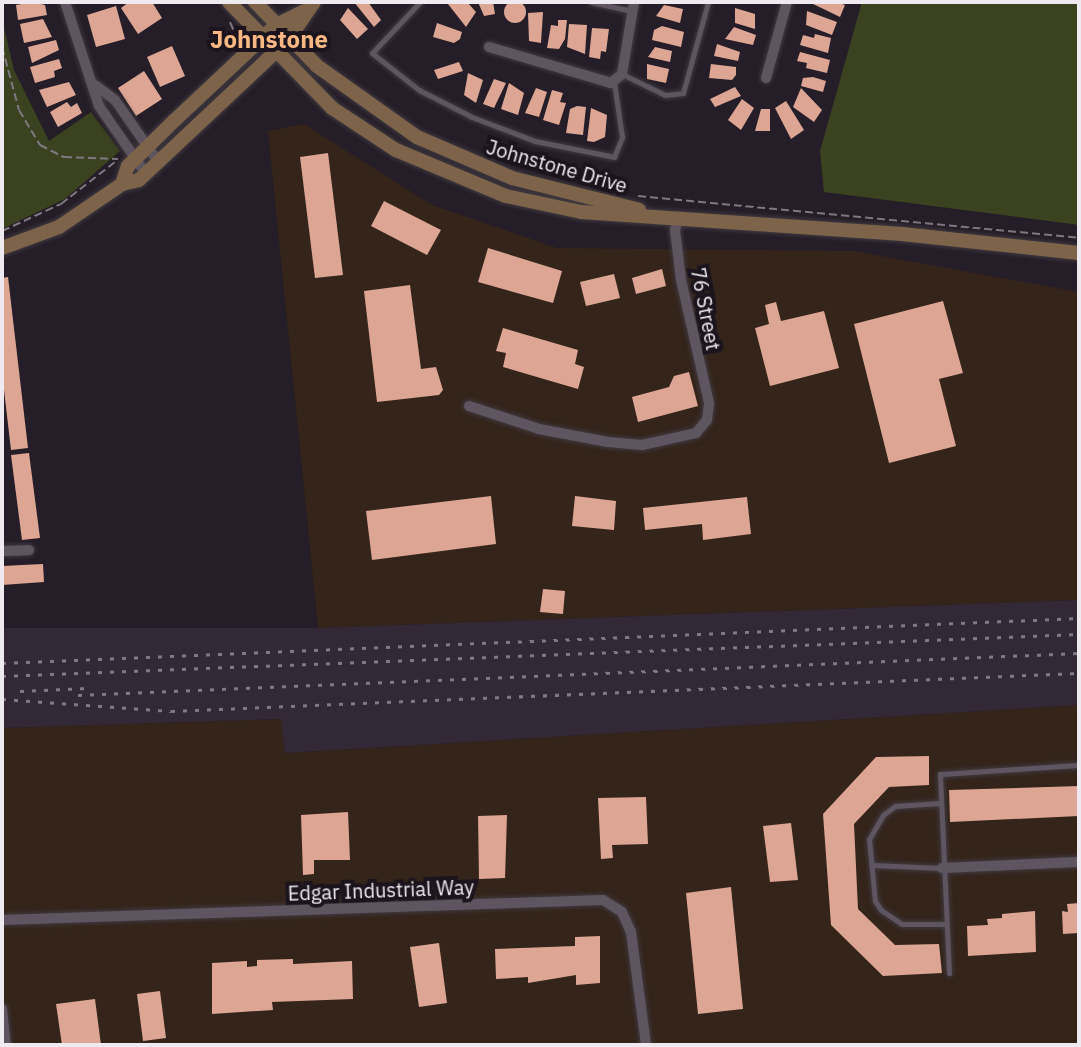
<!DOCTYPE html>
<html>
<head>
<meta charset="utf-8">
<style>
	body { margin:0 }
	#map { position:relative; width:1081px; height:1047px; overflow:hidden; background:#251d27; font-family:"IBM Plex Sans",sans-serif }
	div>[style] { position:absolute }
	[style*='--x'] { left:calc(var(--x)*1px); top:calc(var(--y)*1px); width:calc(var(--w)*1px); rotate:calc(var(--a)*1deg) }
	.industrial>* { inset:0; background:#34241a }
	.built>* { inset:0; background:#332836 }
	.green>* { inset:0; background:#3b4220 }
	.building>* { inset:0; background:#dda694 }
	.round { border-radius:50% }
	.path>* { height:2px; margin-top:-1px; transform-origin:0; background:repeating-linear-gradient(90deg,#7f7881 0 8px,transparent 0 12px) }
	.roads { filter:drop-shadow(0 0 2px #403a40) drop-shadow(0 0 2px #403a40) }
	.lane>* { height:5px; margin:-2.5px; padding:0 2.5px; transform-origin:2.5px; border-radius:2.5px; background:#5e5560 }
	.street>* { height:10px; margin:-5px; padding:0 5px; transform-origin:5px; border-radius:5px; background:#5e5560 }
	.secondary>* { height:14px; margin:-7px; padding:0 7px; transform-origin:7px; border-radius:7px; background:#7c6349 }
	.rail>* { height:3px; margin-top:-1.5px; transform-origin:0; background:repeating-linear-gradient(90deg,#807982 0 4px,transparent 0 12px) }
	span { translate:-50% -50%; white-space:nowrap; text-align:center; line-height:1.15; -webkit-text-stroke:8px #1b141d; paint-order:stroke }
	.street-label { font-size:20px; color:#efe9f0 }
	.quarter-label { font-size:24px; color:#f7b884; font-weight:700 }
	.frame { position:absolute; inset:0; border:4px solid #efe9f0; pointer-events:none }
</style>
</head>
<body>
<div id="map">
	<div class="industrial">
		<i style="clip-path:polygon(304px 124px,432px 205px,557px 248px,854px 251px,1079px 292px,1079px 600px,318px 628px,268px 131px)"></i>
		<i style="clip-path:polygon(1079px 705px,1079px 1045px,2px 1045px,2px 728px,282px 719px,286px 753px)"></i>
	</div>
	<div class="built">
		<i style="clip-path:polygon(1079px 600px,1079px 705px,285px 753px,281px 719px,2px 728px,2px 628px,318px 628px)"></i>
	</div>
	<div class="green">
		<i style="clip-path:polygon(862px 2px,1079px 2px,1079px 225px,824px 192px,820px 151px)"></i>
		<i style="clip-path:polygon(2px 19px,14px 70px,49px 141px,91px 112px,120px 151px,65px 199px,2px 229px)"></i>
	</div>
	<div class="building">
		<i class="round" style="left:504px;top:1px;width:22px;height:22px"></i>
		<i style="clip-path:polygon(33px 2px,45px 5px,47px 15px,18px 20px,16px 5px)"></i>
		<i style="clip-path:polygon(129px 2px,152px 2px,162px 18px,138px 34px,121px 8px)"></i>
		<i style="clip-path:polygon(354px 2px,368px 2px,381px 20px,374px 27px)"></i>
		<i style="clip-path:polygon(467px 2px,476px 12px,466px 27px,448px 4px)"></i>
		<i style="clip-path:polygon(478px 2px,493px 2px,495px 14px,484px 16px)"></i>
		<i style="clip-path:polygon(809px 2px,836px 2px,845px 5px,840px 17px)"></i>
		<i style="clip-path:polygon(664px 5px,683px 9px,680px 23px,656px 16px)"></i>
		<i style="clip-path:polygon(116px 6px,125px 39px,96px 47px,87px 15px)"></i>
		<i style="clip-path:polygon(348px 8px,368px 29px,357px 39px,340px 20px)"></i>
		<i style="clip-path:polygon(735px 8px,755px 14px,755px 29px,735px 23px)"></i>
		<i style="clip-path:polygon(807px 11px,837px 22px,832px 35px,806px 25px)"></i>
		<i style="clip-path:polygon(543px 12px,541px 43px,529px 41px,528px 13px)"></i>
		<i style="clip-path:polygon(43px 19px,52px 37px,24px 43px,20px 24px)"></i>
		<i style="clip-path:polygon(558px 20px,567px 20px,565px 39px,559px 49px,547px 48px,551px 25px,558px 26px)"></i>
		<i style="clip-path:polygon(437px 23px,462px 32px,460px 39px,454px 43px,433px 37px)"></i>
		<i style="clip-path:polygon(569px 24px,587px 25px,585px 54px,567px 47px)"></i>
		<i style="clip-path:polygon(662px 26px,684px 32px,681px 47px,652px 40px,654px 30px)"></i>
		<i style="clip-path:polygon(734px 27px,756px 35px,753px 45px,725px 39px)"></i>
		<i style="clip-path:polygon(592px 28px,609px 29px,606px 52px,601px 51px,600px 59px,589px 57px)"></i>
		<i style="clip-path:polygon(815px 34px,831px 38px,828px 53px,800px 45px,803px 35px,814px 38px)"></i>
		<i style="clip-path:polygon(56px 40px,59px 50px,32px 63px,28px 47px)"></i>
		<i style="clip-path:polygon(717px 44px,740px 52px,738px 61px,714px 56px)"></i>
		<i style="clip-path:polygon(172px 46px,185px 76px,160px 87px,147px 57px)"></i>
		<i style="clip-path:polygon(655px 47px,672px 51px,670px 62px,648px 57px)"></i>
		<i style="clip-path:polygon(800px 52px,830px 60px,827px 73px,806px 68px,807px 63px,797px 61px)"></i>
		<i style="clip-path:polygon(59px 59px,62px 68px,54px 71px,55px 77px,35px 83px,30px 67px)"></i>
		<i style="clip-path:polygon(459px 62px,463px 71px,438px 79px,434px 70px)"></i>
		<i style="clip-path:polygon(647px 64px,669px 69px,666px 83px,647px 79px)"></i>
		<i style="clip-path:polygon(711px 64px,736px 67px,736px 75px,732px 80px,709px 78px)"></i>
		<i style="clip-path:polygon(144px 71px,162px 99px,136px 116px,118px 88px)"></i>
		<i style="clip-path:polygon(468px 73px,483px 80px,476px 103px,464px 95px)"></i>
		<i style="clip-path:polygon(813px 77px,826px 81px,823px 92px,801px 86px,803px 78px)"></i>
		<i style="clip-path:polygon(494px 79px,506px 83px,494px 108px,483px 104px)"></i>
		<i style="clip-path:polygon(69px 82px,76px 95px,47px 107px,39px 90px)"></i>
		<i style="clip-path:polygon(509px 83px,524px 93px,518px 115px,501px 109px)"></i>
		<i style="clip-path:polygon(735px 87px,741px 96px,715px 107px,710px 99px)"></i>
		<i style="clip-path:polygon(536px 88px,547px 92px,539px 117px,525px 113px)"></i>
		<i style="clip-path:polygon(801px 88px,822px 110px,814px 122px,793px 107px)"></i>
		<i style="clip-path:polygon(552px 90px,563px 93px,560px 102px,566px 103px,559px 125px,543px 120px)"></i>
		<i style="clip-path:polygon(742px 99px,754px 108px,741px 130px,728px 120px)"></i>
		<i style="clip-path:polygon(786px 101px,804px 130px,791px 139px,775px 108px)"></i>
		<i style="clip-path:polygon(67px 102px,71px 107px,77px 103px,82px 113px,58px 127px,50px 112px)"></i>
		<i style="clip-path:polygon(577px 106px,586px 107px,583px 135px,566px 133px,570px 109px)"></i>
		<i style="clip-path:polygon(591px 108px,607px 115px,605px 137px,594px 142px,587px 141px)"></i>
		<i style="clip-path:polygon(761px 109px,770px 109px,770px 131px,755px 131px)"></i>
		<i style="clip-path:polygon(328px 153px,343px 275px,315px 278px,300px 157px)"></i>
		<i style="clip-path:polygon(384px 201px,441px 230px,427px 255px,371px 226px)"></i>
		<i style="clip-path:polygon(488px 248px,562px 271px,553px 303px,478px 282px)"></i>
		<i style="clip-path:polygon(662px 269px,666px 286px,636px 294px,632px 278px)"></i>
		<i style="clip-path:polygon(614px 274px,620px 298px,586px 306px,580px 282px)"></i>
		<i style="clip-path:polygon(8px 277px,28px 448px,11px 450px,2px 373px,2px 278px)"></i>
		<i style="clip-path:polygon(410px 285px,421px 369px,436px 367px,443px 390px,439px 395px,377px 402px,364px 291px)"></i>
		<i style="clip-path:polygon(943px 301px,963px 373px,939px 379px,956px 446px,889px 463px,854px 324px)"></i>
		<i style="clip-path:polygon(776px 302px,781px 321px,824px 311px,839px 368px,770px 386px,755px 328px,769px 324px,765px 305px)"></i>
		<i style="clip-path:polygon(503px 328px,578px 350px,575px 364px,584px 367px,578px 389px,503px 367px,506px 353px,496px 351px)"></i>
		<i style="clip-path:polygon(689px 372px,698px 406px,638px 422px,632px 397px,669px 387px,674px 376px)"></i>
		<i style="clip-path:polygon(29px 453px,40px 538px,22px 540px,11px 455px)"></i>
		<i style="clip-path:polygon(491px 496px,496px 544px,372px 560px,366px 511px)"></i>
		<i style="clip-path:polygon(575px 496px,616px 501px,614px 530px,572px 526px)"></i>
		<i style="clip-path:polygon(747px 497px,751px 534px,703px 540px,702px 524px,645px 530px,643px 508px)"></i>
		<i style="clip-path:polygon(43px 564px,44px 582px,2px 585px,2px 566px)"></i>
		<i style="clip-path:polygon(543px 589px,565px 591px,563px 614px,540px 612px)"></i>
		<i style="clip-path:polygon(929px 756px,929px 785px,889px 787px,854px 824px,858px 909px,895px 945px,939px 944px,942px 973px,883px 976px,831px 925px,823px 814px,876px 757px)"></i>
		<i style="clip-path:polygon(1079px 786px,1079px 816px,950px 822px,949px 790px)"></i>
		<i style="clip-path:polygon(646px 797px,648px 844px,612px 845px,613px 858px,601px 859px,598px 798px)"></i>
		<i style="clip-path:polygon(348px 812px,350px 860px,314px 860px,314px 874px,303px 875px,301px 815px)"></i>
		<i style="clip-path:polygon(507px 815px,505px 878px,479px 879px,478px 816px)"></i>
		<i style="clip-path:polygon(791px 823px,798px 880px,770px 882px,763px 826px)"></i>
		<i style="clip-path:polygon(731px 887px,743px 1009px,698px 1014px,686px 893px)"></i>
		<i style="clip-path:polygon(1079px 903px,1079px 933px,1063px 934px,1062px 911px,1068px 912px,1067px 904px)"></i>
		<i style="clip-path:polygon(1035px 911px,1036px 952px,968px 956px,967px 926px,988px 925px,987px 919px,1002px 918px,1002px 914px)"></i>
		<i style="clip-path:polygon(600px 936px,600px 983px,576px 985px,576px 975px,528px 983px,528px 977px,496px 979px,495px 949px,575px 946px,575px 937px)"></i>
		<i style="clip-path:polygon(439px 943px,447px 1003px,419px 1007px,410px 947px)"></i>
		<i style="clip-path:polygon(293px 959px,293px 964px,352px 961px,353px 999px,272px 1002px,273px 1010px,212px 1014px,212px 963px,247px 961px,247px 967px,257px 966px,257px 960px)"></i>
		<i style="clip-path:polygon(160px 991px,166px 1038px,143px 1041px,137px 994px)"></i>
		<i style="clip-path:polygon(95px 999px,101px 1045px,62px 1045px,56px 1004px)"></i>
	</div>
	<div class="path">
		<i style="--x:230;--y:22;--w:23;--a:67"></i>
		<i style="--x:2;--y:47;--w:65;--a:74.9"></i>
		<i style="--x:19;--y:110;--w:41;--a:59"></i>
		<i style="--x:40;--y:145;--w:27;--a:27"></i>
		<i style="--x:64;--y:157;--w:54;--a:2.1"></i>
		<i style="--x:499;--y:158;--w:34;--a:19"></i>
		<i style="--x:638;--y:196;--w:443;--a:5.4"></i>
		<i style="--x:2;--y:231;--w:65;--a:-24.6"></i>
		<i style="--x:61;--y:204;--w:68;--a:-37.9"></i>
	</div>
	<div class="roads">
		<div class="lane">
			<i style="--x:420;--y:2;--w:70;--a:133.3"></i>
			<i style="--x:372;--y:53;--w:60;--a:38.2"></i>
			<i style="--x:419;--y:90;--w:59;--a:27"></i>
			<i style="--x:472;--y:117;--w:67;--a:20.9"></i>
			<i style="--x:535;--y:141;--w:81;--a:11.4"></i>
			<i style="--x:614;--y:157;--w:22;--a:-68"></i>
			<i style="--x:622;--y:137;--w:56;--a:-98.3"></i>
			<i style="--x:591;--y:2;--w:42;--a:12.4"></i>
			<i style="--x:622;--y:74;--w:48;--a:26"></i>
			<i style="--x:665;--y:95;--w:18;--a:-6"></i>
			<i style="--x:683;--y:93;--w:94;--a:-74.6"></i>
			<i style="--x:940;--y:803;--w:45;--a:176.2"></i>
			<i style="--x:895;--y:806;--w:15;--a:143"></i>
			<i style="--x:883;--y:815;--w:28;--a:120"></i>
			<i style="--x:869;--y:839;--w:62;--a:84.5"></i>
			<i style="--x:875;--y:901;--w:11;--a:56"></i>
			<i style="--x:881;--y:910;--w:25;--a:34"></i>
			<i style="--x:902;--y:924;--w:44;--a:0"></i>
			<i style="--x:872;--y:865;--w:70;--a:2.5"></i>
			<i style="--x:949;--y:973;--w:199;--a:-92.6"></i>
			<i style="--x:940;--y:774;--w:139;--a:-3.7"></i>
		</div>
		<div class="street">
			<i style="--x:65;--y:2;--w:109;--a:71.9"></i>
			<i style="--x:99;--y:106;--w:83;--a:55.3"></i>
			<i style="--x:489;--y:47;--w:127;--a:16.4"></i>
			<i style="--x:611;--y:83;--w:14;--a:-39"></i>
			<i style="--x:622;--y:74;--w:73;--a:-80.5"></i>
			<i style="--x:766;--y:78;--w:79;--a:-74.6"></i>
			<i style="--x:95;--y:85;--w:25;--a:37"></i>
			<i style="--x:115;--y:100;--w:77;--a:55.1"></i>
			<i style="--x:469;--y:406;--w:74;--a:18.2"></i>
			<i style="--x:539;--y:429;--w:70;--a:10.7"></i>
			<i style="--x:608;--y:442;--w:34;--a:5"></i>
			<i style="--x:642;--y:445;--w:55;--a:-12.5"></i>
			<i style="--x:696;--y:433;--w:17;--a:-50"></i>
			<i style="--x:707;--y:420;--w:17;--a:-83"></i>
			<i style="--x:709;--y:403;--w:126;--a:-102.8"></i>
			<i style="--x:681;--y:280;--w:50;--a:-96.8"></i>
			<i style="--x:675;--y:230;--w:14;--a:-73"></i>
			<i style="--x:2;--y:551;--w:27;--a:-2"></i>
			<i style="--x:942;--y:868;--w:137;--a:-2.5"></i>
			<i style="--x:2;--y:920;--w:601;--a:-1.91"></i>
			<i style="--x:603;--y:900;--w:22;--a:32"></i>
			<i style="--x:622;--y:912;--w:22;--a:66"></i>
			<i style="--x:631;--y:932;--w:114;--a:82.4"></i>
			<i style="--x:2;--y:1009;--w:36;--a:84"></i>
		</div>
		<div class="secondary">
			<i style="--x:229;--y:2;--w:148;--a:45.8"></i>
			<i style="--x:332;--y:108;--w:77;--a:33.3"></i>
			<i style="--x:396;--y:150;--w:119;--a:22.7"></i>
			<i style="--x:506;--y:196;--w:77;--a:12"></i>
			<i style="--x:581;--y:212;--w:322;--a:3.9"></i>
			<i style="--x:902;--y:234;--w:178;--a:6.1"></i>
			<i style="--x:255;--y:2;--w:89;--a:45.9"></i>
			<i style="--x:317;--y:66;--w:123;--a:35.4"></i>
			<i style="--x:417;--y:137;--w:103;--a:23.3"></i>
			<i style="--x:512;--y:178;--w:131;--a:14.1"></i>
			<i style="--x:122;--y:184;--w:19;--a:-72"></i>
			<i style="--x:128;--y:166;--w:66;--a:-44.4"></i>
			<i style="--x:175;--y:120;--w:139;--a:-43.2"></i>
			<i style="--x:276;--y:25;--w:32;--a:-26"></i>
			<i style="--x:2;--y:248;--w:61;--a:-20.2"></i>
			<i style="--x:59;--y:227;--w:76;--a:-34.3"></i>
			<i style="--x:122;--y:184;--w:17;--a:-13"></i>
			<i style="--x:139;--y:180;--w:204;--a:-43.2"></i>
			<i style="--x:288;--y:40;--w:46;--a:-55.6"></i>
		</div>
	</div>
	<div class="rail">
		<i style="--x:2;--y:663;--w:1078;--a:-2.39"></i>
		<i style="--x:2;--y:676;--w:1078;--a:-2.23"></i>
		<i style="--x:20;--y:691;--w:68;--a:-2.5"></i>
		<i style="--x:78;--y:695;--w:1002;--a:-2.4"></i>
		<i style="--x:2;--y:699;--w:169;--a:4.1"></i>
		<i style="--x:171;--y:711;--w:909;--a:-2.4"></i>
	</div>
	<div class="street-label">
		<span style="left:557px;top:166px;rotate:16deg">Johnstone Drive</span>
		<span style="left:706px;top:309px;rotate:79deg">76 Street</span>
		<span style="left:381px;top:890px;rotate:-2deg">Edgar Industrial Way</span>
	</div>
	<div class="quarter-label">
		<span style="left:269px;top:40px">Johnstone</span>
	</div>
	<div class="frame"></div>
</div>
</body>
</html>
